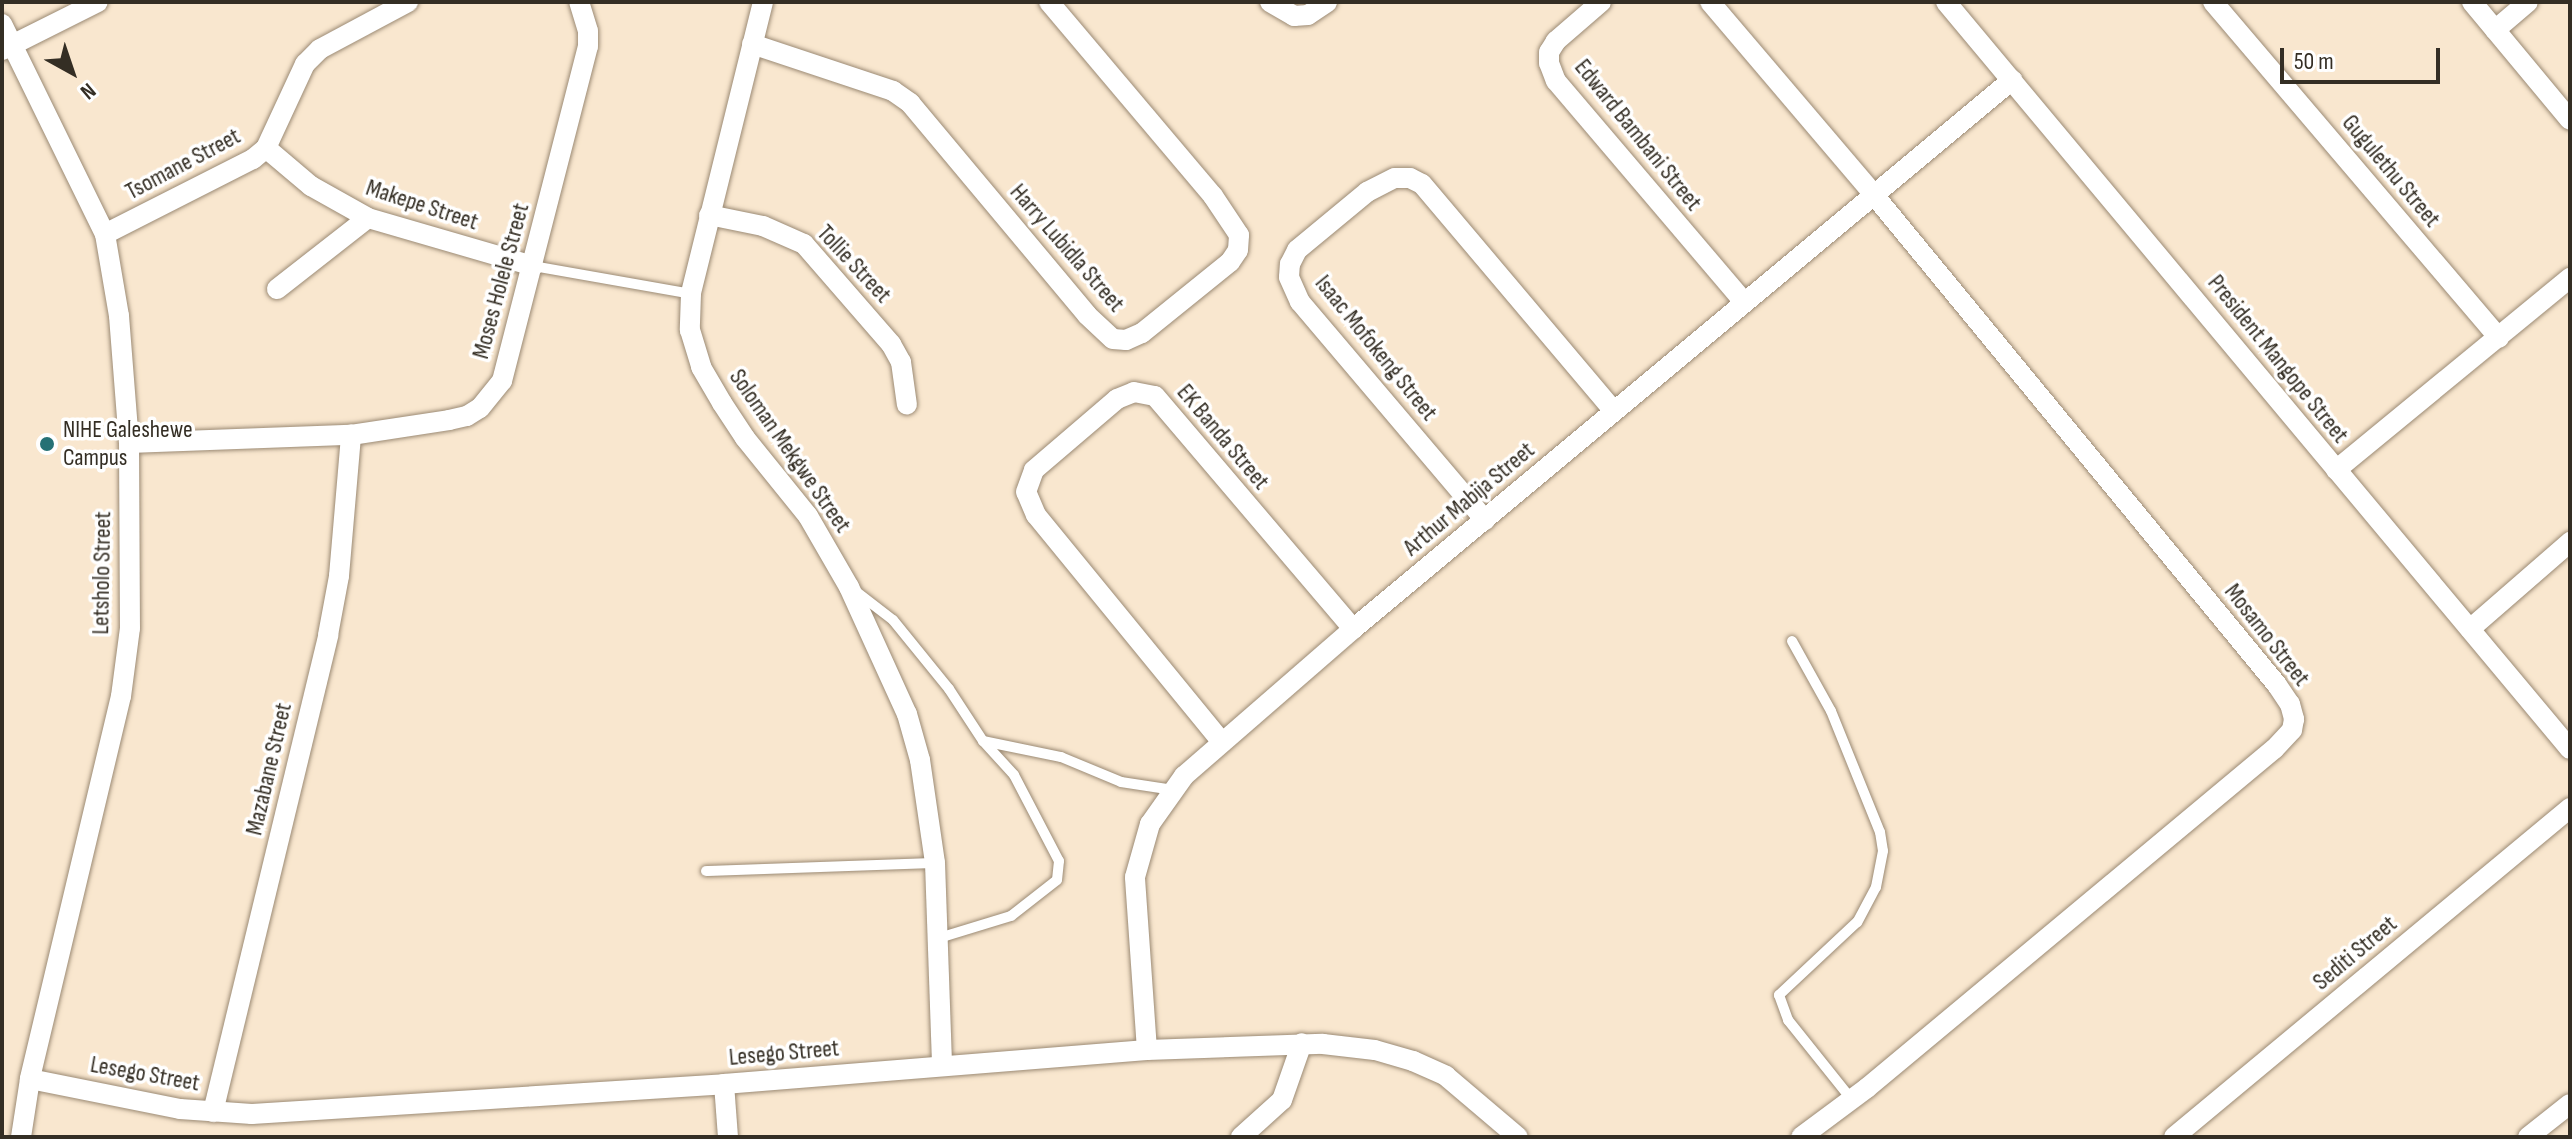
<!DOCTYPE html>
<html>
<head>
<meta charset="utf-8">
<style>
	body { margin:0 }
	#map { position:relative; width:2572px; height:1139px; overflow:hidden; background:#f9e7cf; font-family:"Sofia Sans Condensed",sans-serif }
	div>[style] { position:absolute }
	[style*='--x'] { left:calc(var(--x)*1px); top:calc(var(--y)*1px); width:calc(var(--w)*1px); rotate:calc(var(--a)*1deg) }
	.roads { filter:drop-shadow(0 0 2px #9b8a74) drop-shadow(0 0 2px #9b8a74) }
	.service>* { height:10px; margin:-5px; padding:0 5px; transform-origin:5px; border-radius:5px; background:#fff }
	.minor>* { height:20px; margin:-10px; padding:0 10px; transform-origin:10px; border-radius:10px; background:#fff }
	.dots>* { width:22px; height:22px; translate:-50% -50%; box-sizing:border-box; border:4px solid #fff; border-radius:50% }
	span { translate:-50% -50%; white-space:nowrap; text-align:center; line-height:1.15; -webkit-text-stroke:7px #fff; paint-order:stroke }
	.street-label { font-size:24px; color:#342e24 }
	.poi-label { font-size:24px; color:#342e24 }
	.left { translate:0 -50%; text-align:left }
	.frame { position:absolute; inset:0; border:4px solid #342e24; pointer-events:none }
	.north { position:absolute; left:32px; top:32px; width:80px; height:80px; -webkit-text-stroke:6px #fff; paint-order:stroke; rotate:140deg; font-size:22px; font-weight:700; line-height:32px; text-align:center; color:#342e24 }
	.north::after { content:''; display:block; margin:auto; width:28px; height:36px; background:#342e24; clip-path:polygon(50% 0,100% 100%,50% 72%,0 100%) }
	.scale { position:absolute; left:2280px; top:48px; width:160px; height:36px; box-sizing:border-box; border:4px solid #342e24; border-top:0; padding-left:10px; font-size:24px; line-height:28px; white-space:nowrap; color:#342e24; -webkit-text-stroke:6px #fff; paint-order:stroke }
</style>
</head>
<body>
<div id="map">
	<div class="roads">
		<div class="service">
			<i style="--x:533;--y:266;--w:160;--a:10"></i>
			<i style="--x:854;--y:590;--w:49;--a:37.6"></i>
			<i style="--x:893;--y:620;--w:89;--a:50.9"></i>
			<i style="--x:949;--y:689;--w:62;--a:56.8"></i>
			<i style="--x:983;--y:741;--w:46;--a:47.6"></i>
			<i style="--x:1014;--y:775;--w:97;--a:62.4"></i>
			<i style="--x:1059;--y:861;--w:19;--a:96"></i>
			<i style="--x:1057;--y:880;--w:58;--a:142"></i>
			<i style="--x:1011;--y:916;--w:78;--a:163"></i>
			<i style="--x:1792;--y:641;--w:80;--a:60.9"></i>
			<i style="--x:1831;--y:711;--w:131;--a:68"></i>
			<i style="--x:1880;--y:832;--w:19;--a:81"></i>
			<i style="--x:1883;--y:851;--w:37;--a:101"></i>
			<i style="--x:1876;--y:887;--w:40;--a:118"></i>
			<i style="--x:1857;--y:922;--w:107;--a:136.9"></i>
			<i style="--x:1779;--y:995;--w:27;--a:70"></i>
			<i style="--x:1788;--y:1020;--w:102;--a:51.3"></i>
			<i style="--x:983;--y:741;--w:80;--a:11.6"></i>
			<i style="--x:1061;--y:757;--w:65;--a:22.6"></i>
			<i style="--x:1121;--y:782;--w:53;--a:8.7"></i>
			<i style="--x:706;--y:871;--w:229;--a:-2"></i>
		</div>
		<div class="minor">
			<i style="--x:763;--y:2;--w:301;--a:103.9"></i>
			<i style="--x:691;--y:294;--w:36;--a:92"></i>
			<i style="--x:690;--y:330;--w:39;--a:73"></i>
			<i style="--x:701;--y:367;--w:42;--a:59.7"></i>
			<i style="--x:722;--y:403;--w:42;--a:56.7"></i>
			<i style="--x:745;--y:438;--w:100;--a:51.1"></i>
			<i style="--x:808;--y:516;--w:82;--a:60"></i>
			<i style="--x:849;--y:587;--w:140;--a:65.5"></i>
			<i style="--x:907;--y:714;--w:48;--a:74.2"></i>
			<i style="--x:920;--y:760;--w:104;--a:81.7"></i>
			<i style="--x:935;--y:863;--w:203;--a:88"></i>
			<i style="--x:1270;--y:2;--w:28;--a:30"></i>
			<i style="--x:1294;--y:16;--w:14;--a:-4"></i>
			<i style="--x:1308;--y:15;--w:23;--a:-34"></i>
			<i style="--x:1601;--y:2;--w:60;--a:139.1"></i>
			<i style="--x:1556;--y:41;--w:13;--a:122"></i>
			<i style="--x:1549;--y:52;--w:11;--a:90"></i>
			<i style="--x:1549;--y:63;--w:19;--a:69"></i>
			<i style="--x:1556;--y:81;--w:290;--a:49.6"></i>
			<i style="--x:1710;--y:2;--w:253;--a:49.6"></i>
			<i style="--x:1874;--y:195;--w:634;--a:50.56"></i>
			<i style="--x:2277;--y:685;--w:23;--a:56"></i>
			<i style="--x:2290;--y:704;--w:16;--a:75"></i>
			<i style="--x:2294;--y:719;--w:11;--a:100"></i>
			<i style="--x:2292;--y:730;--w:26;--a:133"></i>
			<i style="--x:2274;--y:749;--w:530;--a:140.21"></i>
			<i style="--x:1867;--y:1088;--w:82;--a:143.4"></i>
			<i style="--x:1946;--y:2;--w:973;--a:50.13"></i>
			<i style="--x:2213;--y:2;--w:441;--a:49.6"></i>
			<i style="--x:2472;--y:2;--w:153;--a:50.3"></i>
			<i style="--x:2;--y:24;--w:234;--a:63.9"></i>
			<i style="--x:105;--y:234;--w:83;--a:80.3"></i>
			<i style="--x:119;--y:316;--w:127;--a:85.5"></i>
			<i style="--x:129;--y:443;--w:185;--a:89.7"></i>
			<i style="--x:130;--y:628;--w:69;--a:97.5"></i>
			<i style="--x:121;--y:696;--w:394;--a:103.4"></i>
			<i style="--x:30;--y:1079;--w:59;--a:98.8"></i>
			<i style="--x:2495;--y:30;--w:43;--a:-40.3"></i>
			<i style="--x:752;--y:44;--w:149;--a:18.4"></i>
			<i style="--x:893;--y:91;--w:21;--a:35"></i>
			<i style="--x:910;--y:103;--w:276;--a:50.1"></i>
			<i style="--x:1087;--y:315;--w:35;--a:43"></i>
			<i style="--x:1113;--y:339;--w:13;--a:4"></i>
			<i style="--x:1126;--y:340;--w:17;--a:-24"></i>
			<i style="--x:1142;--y:333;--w:113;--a:-38.9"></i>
			<i style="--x:1230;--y:262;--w:14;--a:-56"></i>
			<i style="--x:1238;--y:250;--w:15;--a:-86"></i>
			<i style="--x:1239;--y:235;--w:47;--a:-123.7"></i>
			<i style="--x:1213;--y:196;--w:254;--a:-130.2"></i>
			<i style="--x:2;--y:50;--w:107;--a:-26.6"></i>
			<i style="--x:266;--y:148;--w:59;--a:40.2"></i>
			<i style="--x:311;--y:186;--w:65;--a:29.3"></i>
			<i style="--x:368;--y:218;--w:172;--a:16.2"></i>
			<i style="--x:709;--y:215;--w:55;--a:11.5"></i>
			<i style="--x:763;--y:226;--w:45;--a:23.7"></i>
			<i style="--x:804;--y:244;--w:133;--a:49"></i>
			<i style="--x:891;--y:344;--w:21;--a:61"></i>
			<i style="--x:901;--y:362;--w:43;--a:82.1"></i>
			<i style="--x:105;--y:234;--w:166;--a:-26.9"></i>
			<i style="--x:253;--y:159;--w:17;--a:-40"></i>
			<i style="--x:266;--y:148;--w:93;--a:-65.1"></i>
			<i style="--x:305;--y:64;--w:21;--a:-45"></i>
			<i style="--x:320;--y:49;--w:100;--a:-28.1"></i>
			<i style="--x:277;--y:289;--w:115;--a:-38"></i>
			<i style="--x:129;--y:443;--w:222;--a:-2.1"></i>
			<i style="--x:351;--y:435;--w:99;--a:-8.7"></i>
			<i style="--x:449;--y:420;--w:18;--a:-13"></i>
			<i style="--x:467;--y:416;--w:15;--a:-32"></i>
			<i style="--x:480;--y:408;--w:35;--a:-51"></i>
			<i style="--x:502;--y:381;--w:346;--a:-75.6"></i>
			<i style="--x:588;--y:46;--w:15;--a:-90"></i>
			<i style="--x:588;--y:31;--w:30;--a:-107"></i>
			<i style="--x:2336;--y:470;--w:303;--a:-39.4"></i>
			<i style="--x:1485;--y:520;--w:286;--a:-130.3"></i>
			<i style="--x:1300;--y:302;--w:27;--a:-114"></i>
			<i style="--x:1289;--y:277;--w:13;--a:-86"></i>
			<i style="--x:1290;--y:264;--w:16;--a:-63"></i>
			<i style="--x:1297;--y:250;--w:91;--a:-39.6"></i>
			<i style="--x:1367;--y:192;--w:31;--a:-27"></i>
			<i style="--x:1395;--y:178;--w:15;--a:0"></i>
			<i style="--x:1410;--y:178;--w:13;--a:27"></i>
			<i style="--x:1422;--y:184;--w:297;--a:49.8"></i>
			<i style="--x:2470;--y:629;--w:133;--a:-41"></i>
			<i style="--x:1221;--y:741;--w:292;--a:-129.3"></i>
			<i style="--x:1036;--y:515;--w:25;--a:-113"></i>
			<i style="--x:1026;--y:492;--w:23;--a:-70"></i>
			<i style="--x:1034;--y:470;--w:109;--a:-40.5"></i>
			<i style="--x:1117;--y:399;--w:18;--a:-22"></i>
			<i style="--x:1134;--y:392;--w:21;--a:11"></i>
			<i style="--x:1155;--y:396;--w:306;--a:49.6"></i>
			<i style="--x:1147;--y:1050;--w:173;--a:-94"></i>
			<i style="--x:1135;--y:877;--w:55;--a:-74.2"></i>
			<i style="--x:1150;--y:824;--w:59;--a:-54.7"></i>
			<i style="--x:1184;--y:776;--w:224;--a:-41"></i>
			<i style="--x:1353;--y:629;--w:858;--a:-39.8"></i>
			<i style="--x:30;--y:1079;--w:153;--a:11.3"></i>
			<i style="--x:180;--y:1109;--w:72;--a:4"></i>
			<i style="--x:252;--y:1114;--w:473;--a:-3.6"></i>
			<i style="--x:724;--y:1084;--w:424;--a:-4.6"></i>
			<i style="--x:1147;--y:1050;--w:176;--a:-2"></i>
			<i style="--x:1323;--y:1044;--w:52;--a:6.6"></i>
			<i style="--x:1375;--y:1050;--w:40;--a:16"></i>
			<i style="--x:1413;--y:1061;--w:36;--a:24"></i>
			<i style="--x:1446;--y:1076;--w:94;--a:40.3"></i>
			<i style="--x:724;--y:1084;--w:53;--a:85.7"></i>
			<i style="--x:213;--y:1112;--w:491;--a:-76.4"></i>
			<i style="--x:328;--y:635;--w:60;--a:-79.4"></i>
			<i style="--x:339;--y:576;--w:142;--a:-85.1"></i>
			<i style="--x:1241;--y:1137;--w:55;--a:-42.1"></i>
			<i style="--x:1282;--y:1100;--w:60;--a:-70.7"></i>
			<i style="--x:2174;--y:1137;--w:515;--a:-39.72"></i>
			<i style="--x:2528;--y:1137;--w:53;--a:-38.2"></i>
		</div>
	</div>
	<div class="dots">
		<i style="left:47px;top:444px;background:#267175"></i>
	</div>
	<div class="street-label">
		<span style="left:1638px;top:135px;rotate:51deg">Edward Bambani Street</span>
		<span style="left:183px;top:164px;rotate:-28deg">Tsomane Street</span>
		<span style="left:2391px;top:171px;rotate:50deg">Gugulethu Street</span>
		<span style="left:422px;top:205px;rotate:18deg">Makepe Street</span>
		<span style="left:1067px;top:248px;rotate:49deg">Harry Lubidla Street</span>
		<span style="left:854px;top:264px;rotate:47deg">Tollie Street</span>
		<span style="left:501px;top:281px;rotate:-75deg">Moses Holele Street</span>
		<span style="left:1376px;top:348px;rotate:51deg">Isaac Mofokeng Street</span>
		<span style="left:2278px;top:359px;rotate:51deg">President Mangope Street</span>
		<span style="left:1223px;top:437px;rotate:50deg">EK Banda Street</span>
		<span style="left:790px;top:451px;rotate:55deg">Soloman Mekgwe Street</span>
		<span style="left:1469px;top:499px;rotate:-40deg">Arthur Mabija Street</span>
		<span style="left:102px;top:573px;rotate:-89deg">Letsholo Street</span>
		<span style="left:2267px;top:635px;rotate:52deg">Mosamo Street</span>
		<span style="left:269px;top:769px;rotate:-77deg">Mazabane Street</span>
		<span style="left:2355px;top:953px;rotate:-40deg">Sediti Street</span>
		<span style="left:784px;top:1053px;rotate:-5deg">Lesego Street</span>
		<span style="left:145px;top:1074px;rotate:10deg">Lesego Street</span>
	</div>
	<div class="poi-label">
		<span class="left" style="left:63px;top:444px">NIHE Galeshewe<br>Campus</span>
	</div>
	<div class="frame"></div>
	<div class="north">N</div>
	<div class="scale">50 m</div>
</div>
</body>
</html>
